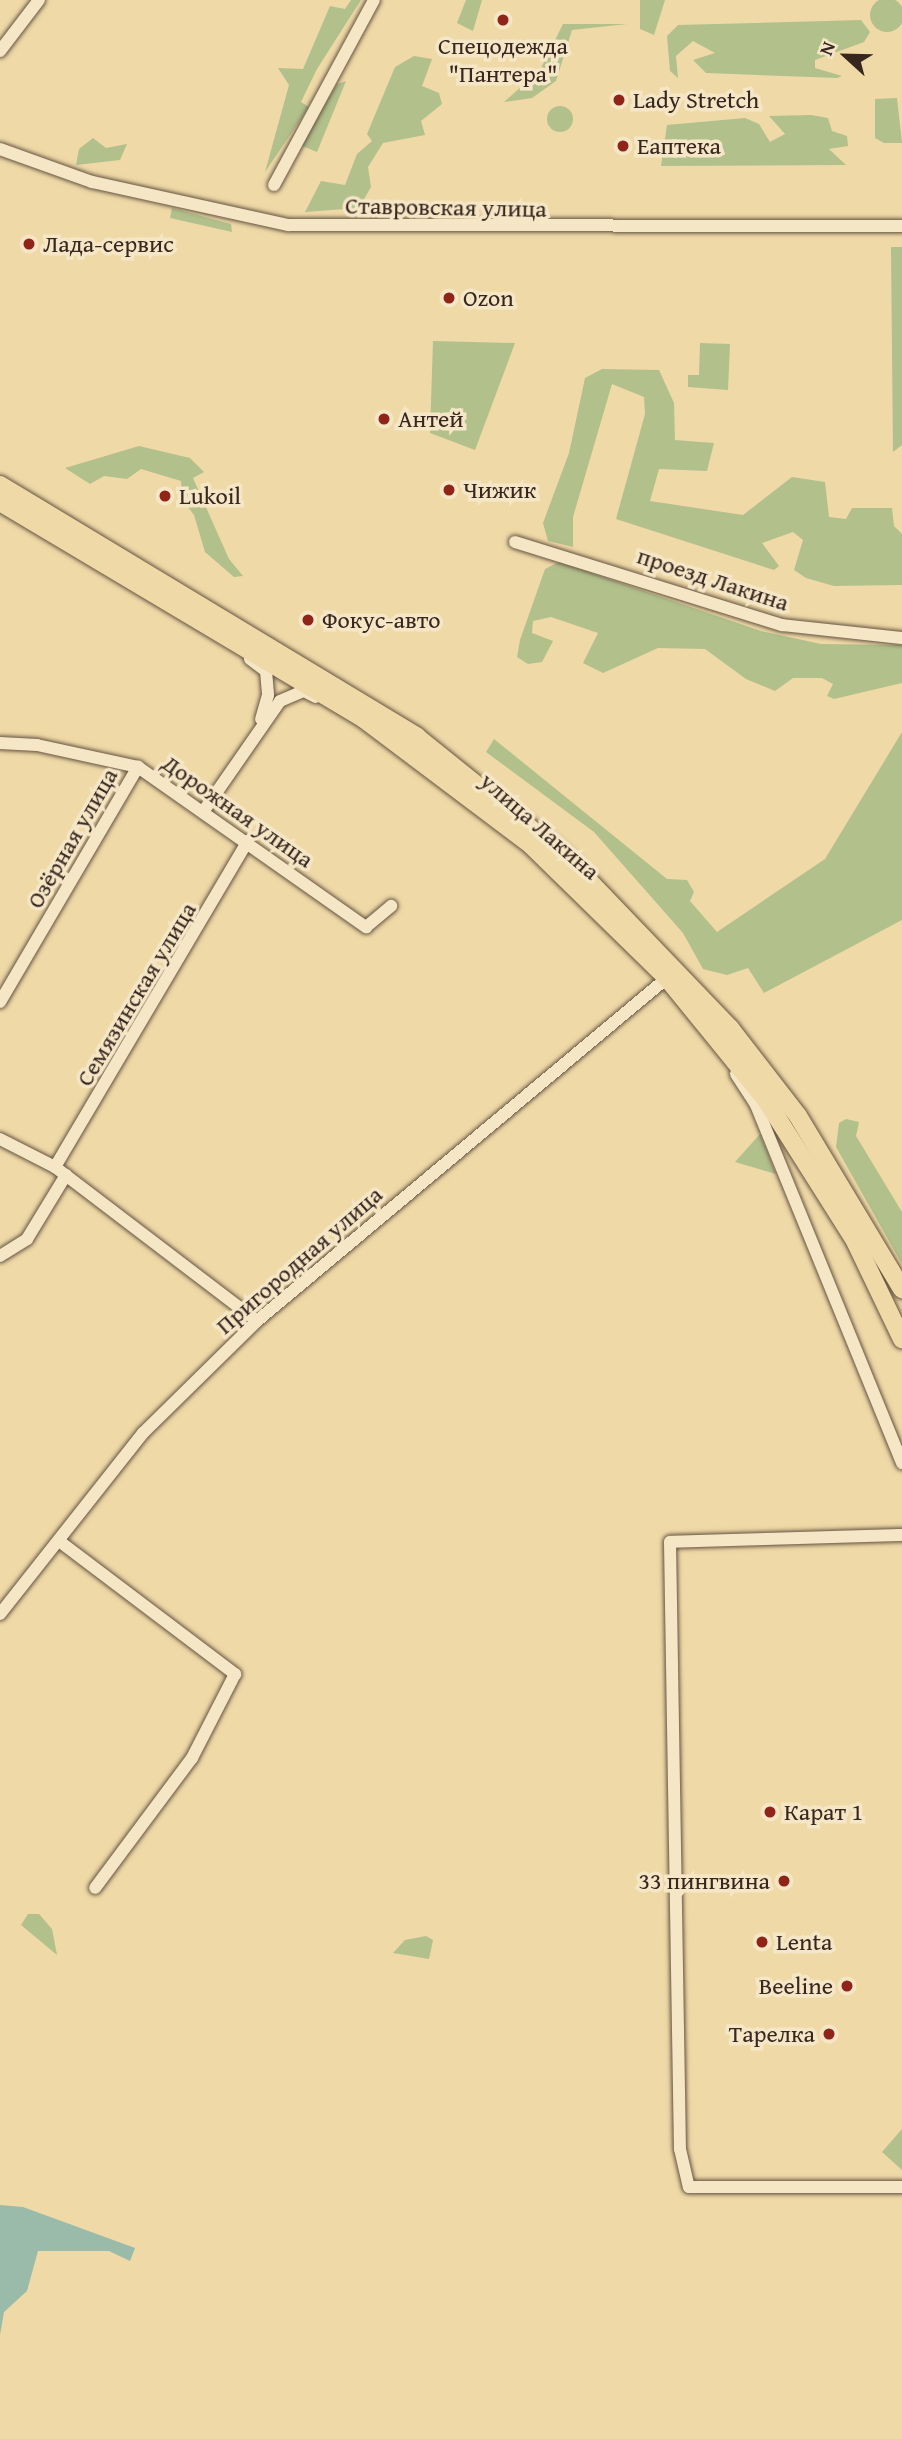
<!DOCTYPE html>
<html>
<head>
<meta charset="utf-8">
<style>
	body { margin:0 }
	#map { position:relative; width:902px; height:2439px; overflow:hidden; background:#efd9a7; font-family:"Gentium Book Plus",serif }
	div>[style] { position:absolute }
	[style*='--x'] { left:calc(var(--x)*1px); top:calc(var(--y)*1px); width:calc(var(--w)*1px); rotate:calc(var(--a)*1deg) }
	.green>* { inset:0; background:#b2c08c }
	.round { border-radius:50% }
	.water>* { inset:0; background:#9abaaa }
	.roads { filter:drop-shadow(0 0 2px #655442) drop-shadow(0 0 2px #655442) }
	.minor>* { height:12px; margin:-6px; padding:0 6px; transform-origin:6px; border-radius:6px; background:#f5e6c6 }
	.highway>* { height:18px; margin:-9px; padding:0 9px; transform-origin:9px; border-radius:9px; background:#efd9a7 }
	.dots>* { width:19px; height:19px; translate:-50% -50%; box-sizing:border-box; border:4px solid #f5e6c6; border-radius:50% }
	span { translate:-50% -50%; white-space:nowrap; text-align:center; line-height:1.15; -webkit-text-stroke:7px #f5e6c6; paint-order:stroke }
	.poi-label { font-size:24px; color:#372720 }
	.left { translate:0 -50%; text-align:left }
	.right { translate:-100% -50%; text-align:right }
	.street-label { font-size:24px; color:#372720 }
	.north { position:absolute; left:811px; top:21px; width:70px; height:70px; -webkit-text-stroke:5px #f5e6c6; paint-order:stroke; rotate:292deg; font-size:19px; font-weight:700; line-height:28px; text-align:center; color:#372720 }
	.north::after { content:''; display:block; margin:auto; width:24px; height:32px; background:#372720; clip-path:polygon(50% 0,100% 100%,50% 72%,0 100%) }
</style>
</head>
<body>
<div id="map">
	<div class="green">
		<i class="round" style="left:870px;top:-2px;width:34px;height:34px"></i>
		<i style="clip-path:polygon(351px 0,361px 0,317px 69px,301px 102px,309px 107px,265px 172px,289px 85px,278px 68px,303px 69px,330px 6px,345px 9px)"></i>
		<i style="clip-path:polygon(466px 0,482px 0,473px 31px,457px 23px)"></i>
		<i style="clip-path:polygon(640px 0,665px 0,654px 35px,640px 29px)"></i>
		<i style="clip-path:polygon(861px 20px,870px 32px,864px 42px,815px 60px,815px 68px,842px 76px,837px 78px,706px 73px,693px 60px,715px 53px,693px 41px,676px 56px,678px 78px,670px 71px,667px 36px,678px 25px)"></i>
		<i style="clip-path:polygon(563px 24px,627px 24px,572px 30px,556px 81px,532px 98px,504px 102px,540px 70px)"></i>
		<i style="clip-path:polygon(414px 56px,432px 59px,422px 86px,439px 93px,442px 104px,421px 121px,425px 135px,383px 143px,368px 167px,371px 187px,359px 208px,305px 212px,321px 181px,345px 185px,357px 154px,372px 141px,367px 134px,395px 67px)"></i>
		<i style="clip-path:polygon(346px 81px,317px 152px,300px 145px,337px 84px)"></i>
		<i style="clip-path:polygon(897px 98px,902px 143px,884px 143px,875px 138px,875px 99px)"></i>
		<i class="round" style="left:547px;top:106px;width:26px;height:26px"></i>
		<i style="clip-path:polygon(811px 115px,828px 118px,832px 131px,847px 136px,848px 146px,829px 149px,846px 165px,661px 166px,667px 125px,745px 118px,759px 124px,770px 142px,785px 134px,769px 116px)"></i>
		<i style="clip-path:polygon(93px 138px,106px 148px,127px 144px,120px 160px,76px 165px,79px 149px)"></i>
		<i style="clip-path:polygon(172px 208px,231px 224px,232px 232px,170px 218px)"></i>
		<i style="clip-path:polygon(891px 247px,902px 247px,902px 445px,893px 452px)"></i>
		<i style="clip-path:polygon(433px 341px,515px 343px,475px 450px,430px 433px)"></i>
		<i style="clip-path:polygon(700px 343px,730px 344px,728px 390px,688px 387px,688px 375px,699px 375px)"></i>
		<i style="clip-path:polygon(602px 369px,659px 370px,674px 403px,675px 440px,714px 443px,707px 471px,659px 469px,650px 501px,743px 515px,792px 477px,825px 482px,829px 517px,846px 519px,852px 508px,892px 508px,894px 526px,902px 534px,902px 585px,834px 586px,806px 578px,794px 570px,803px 540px,793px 532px,762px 543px,779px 566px,774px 570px,616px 519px,645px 414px,644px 397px,612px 384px,573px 517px,573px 547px,548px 541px,543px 523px,569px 453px,585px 378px)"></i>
		<i style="clip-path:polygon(139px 446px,190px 458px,204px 472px,193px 478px,229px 559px,243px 576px,234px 577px,205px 552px,194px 515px,182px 499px,181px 481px,141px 469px,127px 479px,104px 476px,90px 484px,65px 468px)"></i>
		<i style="clip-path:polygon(559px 562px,761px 631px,821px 644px,902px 645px,902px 683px,834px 699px,827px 696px,833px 684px,822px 678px,793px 678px,775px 691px,746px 679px,705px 649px,658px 648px,603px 673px,583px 663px,598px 633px,551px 617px,533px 621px,532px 633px,553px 641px,542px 662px,528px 664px,517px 657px,520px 640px,545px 569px)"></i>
		<i style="clip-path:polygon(902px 732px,902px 920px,764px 993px,748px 968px,727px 975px,703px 969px,683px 933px,594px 832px,486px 752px,494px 739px,667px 879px,687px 880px,694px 892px,690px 901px,717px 932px,825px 859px)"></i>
		<i style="clip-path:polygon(846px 1119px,859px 1122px,856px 1136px,902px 1212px,902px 1264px,836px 1147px,839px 1123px)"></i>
		<i style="clip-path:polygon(760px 1134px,776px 1174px,735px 1162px)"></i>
		<i style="clip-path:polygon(28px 1914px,39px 1914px,52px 1929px,57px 1955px,21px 1925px)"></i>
		<i style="clip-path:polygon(426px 1936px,433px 1940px,429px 1959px,393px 1953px,405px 1940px)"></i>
		<i style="clip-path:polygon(902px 2129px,902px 2170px,882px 2152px)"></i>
	</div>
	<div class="water">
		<i style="clip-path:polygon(0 2205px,23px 2207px,135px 2248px,130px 2261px,109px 2251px,38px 2251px,27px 2291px,4px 2312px,0 2335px)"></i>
	</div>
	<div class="roads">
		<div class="minor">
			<i style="--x:0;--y:51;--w:64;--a:-52.6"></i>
			<i style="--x:0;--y:149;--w:98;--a:19.7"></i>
			<i style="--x:92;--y:182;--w:201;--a:12.4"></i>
			<i style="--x:288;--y:225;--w:614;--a:0.09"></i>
			<i style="--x:274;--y:185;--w:210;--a:-61.6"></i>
			<i style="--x:515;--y:542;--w:280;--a:17.3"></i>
			<i style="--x:782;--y:625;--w:121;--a:6.2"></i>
			<i style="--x:250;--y:659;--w:20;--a:37"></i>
			<i style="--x:266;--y:671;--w:24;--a:85"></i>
			<i style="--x:268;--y:695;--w:25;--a:106"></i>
			<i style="--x:0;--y:743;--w:37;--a:3"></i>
			<i style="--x:37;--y:745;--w:103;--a:12.3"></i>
			<i style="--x:138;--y:767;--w:279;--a:35.1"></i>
			<i style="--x:366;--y:927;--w:33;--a:-40"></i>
			<i style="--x:205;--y:809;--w:131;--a:-55.2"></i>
			<i style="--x:280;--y:701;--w:26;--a:-23"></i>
			<i style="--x:304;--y:691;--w:13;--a:27"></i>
			<i style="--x:0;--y:1002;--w:273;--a:-59.6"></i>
			<i style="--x:736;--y:1074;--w:37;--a:57"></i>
			<i style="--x:756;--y:1105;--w:387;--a:67.8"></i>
			<i style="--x:0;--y:1139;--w:62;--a:27"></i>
			<i style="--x:55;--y:1167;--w:254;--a:37.3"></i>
			<i style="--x:55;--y:1167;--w:379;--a:-59.4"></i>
			<i style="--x:0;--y:1256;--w:32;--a:-32"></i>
			<i style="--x:27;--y:1239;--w:75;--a:-58.6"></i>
			<i style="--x:902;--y:1535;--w:232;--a:178.3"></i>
			<i style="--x:670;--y:1542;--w:607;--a:89.06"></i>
			<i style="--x:680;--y:2149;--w:39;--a:77"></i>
			<i style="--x:689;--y:2187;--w:213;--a:0"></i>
			<i style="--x:59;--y:1541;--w:221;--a:37.1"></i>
			<i style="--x:235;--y:1674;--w:94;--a:117.1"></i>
			<i style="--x:192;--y:1758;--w:162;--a:126.7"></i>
			<i style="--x:0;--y:1614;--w:231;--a:-51.7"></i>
			<i style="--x:143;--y:1433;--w:160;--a:-44.5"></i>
			<i style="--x:257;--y:1321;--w:535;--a:-39.92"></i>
		</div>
		<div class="highway">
			<i style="--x:0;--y:485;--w:487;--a:31.1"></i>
			<i style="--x:417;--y:737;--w:189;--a:38.8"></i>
			<i style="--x:564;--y:855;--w:240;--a:46.2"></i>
			<i style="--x:730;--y:1028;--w:111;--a:52.3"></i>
			<i style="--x:798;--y:1116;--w:202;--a:59"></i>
			<i style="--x:0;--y:502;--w:424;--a:30.8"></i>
			<i style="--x:364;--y:719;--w:209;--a:37"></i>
			<i style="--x:531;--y:845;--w:190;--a:44.4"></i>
			<i style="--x:667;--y:978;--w:157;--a:50.9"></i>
			<i style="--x:766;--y:1100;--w:167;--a:57.7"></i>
			<i style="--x:855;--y:1241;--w:109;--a:64.4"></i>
		</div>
	</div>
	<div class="dots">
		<i style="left:503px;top:20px;background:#8f2418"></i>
		<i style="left:619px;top:100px;background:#8f2418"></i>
		<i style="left:623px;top:146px;background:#8f2418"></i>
		<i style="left:29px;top:244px;background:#8f2418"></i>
		<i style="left:449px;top:298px;background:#8f2418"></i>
		<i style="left:384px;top:419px;background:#8f2418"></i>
		<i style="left:449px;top:490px;background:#8f2418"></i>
		<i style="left:165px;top:496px;background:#8f2418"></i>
		<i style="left:308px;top:620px;background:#8f2418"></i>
		<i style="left:770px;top:1812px;background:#8f2418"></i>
		<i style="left:784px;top:1881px;background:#8f2418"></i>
		<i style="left:762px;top:1942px;background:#8f2418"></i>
		<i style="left:847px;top:1986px;background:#8f2418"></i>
		<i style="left:829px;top:2034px;background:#8f2418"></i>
	</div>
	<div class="poi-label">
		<span style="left:503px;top:60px">Спецодежда<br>"Пантера"</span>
		<span class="left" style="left:633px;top:100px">Lady Stretch</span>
		<span class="left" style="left:637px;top:146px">Еаптека</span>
		<span class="left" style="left:43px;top:244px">Лада-сервис</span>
		<span class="left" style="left:463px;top:298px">Ozon</span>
		<span class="left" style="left:398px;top:419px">Антей</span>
		<span class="left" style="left:463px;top:490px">Чижик</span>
		<span class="left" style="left:179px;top:496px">Lukoil</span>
		<span class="left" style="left:322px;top:620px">Фокус-авто</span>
		<span class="left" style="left:784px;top:1812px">Карат 1</span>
		<span class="right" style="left:770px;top:1881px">33 пингвина</span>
		<span class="left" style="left:776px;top:1942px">Lenta</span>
		<span class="right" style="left:833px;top:1986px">Beeline</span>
		<span class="right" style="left:815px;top:2034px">Тарелка</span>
	</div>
	<div class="street-label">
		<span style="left:446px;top:207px;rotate:1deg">Ставровская улица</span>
		<span style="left:713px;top:579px;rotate:18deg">проезд Лакина</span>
		<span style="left:238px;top:811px;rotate:35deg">Дорожная улица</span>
		<span style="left:540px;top:826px;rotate:41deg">улица Лакина</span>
		<span style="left:72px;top:838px;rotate:-60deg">Озёрная улица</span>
		<span style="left:136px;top:994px;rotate:-59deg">Семязинская улица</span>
		<span style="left:299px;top:1260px;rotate:-41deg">Пригородная улица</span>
	</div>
	<div class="north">N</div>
</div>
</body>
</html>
